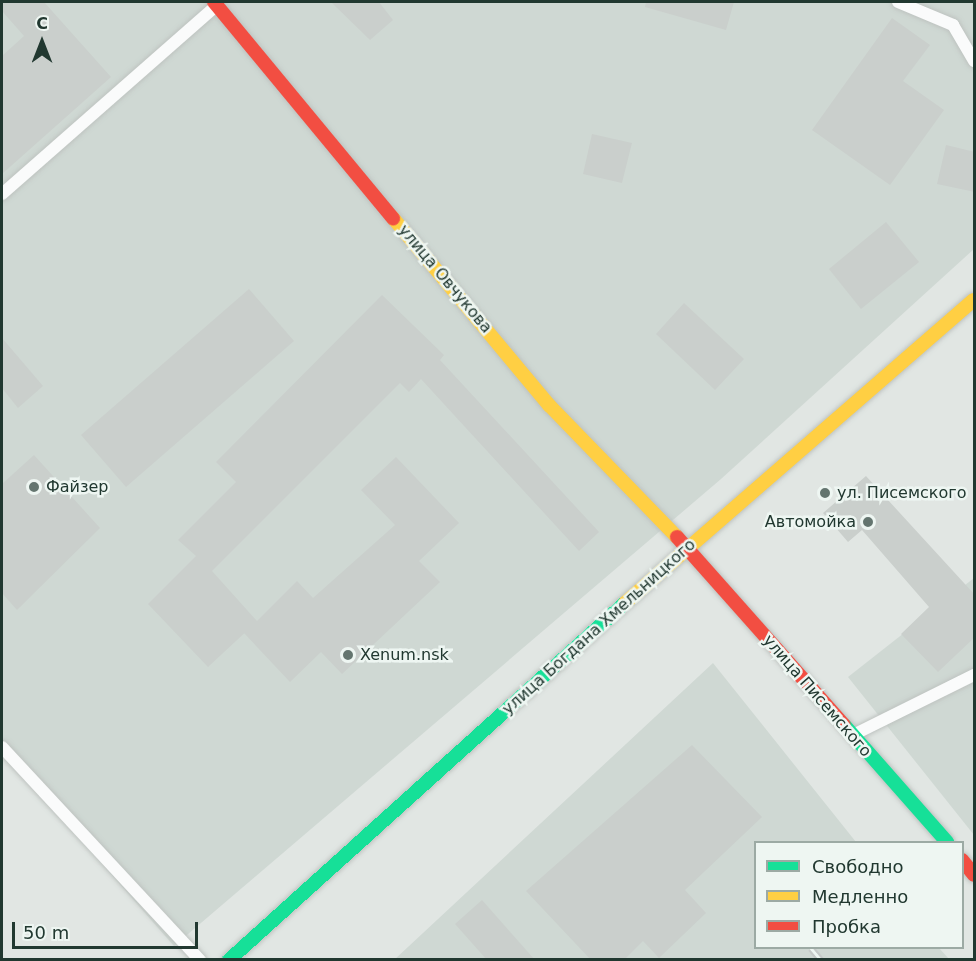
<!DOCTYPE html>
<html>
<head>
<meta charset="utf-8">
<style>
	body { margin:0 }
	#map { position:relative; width:976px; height:961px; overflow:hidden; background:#e1e6e3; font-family:"DejaVu Sans",sans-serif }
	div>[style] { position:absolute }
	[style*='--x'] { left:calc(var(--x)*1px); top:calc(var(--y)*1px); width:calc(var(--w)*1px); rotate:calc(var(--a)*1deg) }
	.built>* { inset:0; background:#cfd8d3 }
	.building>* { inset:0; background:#cacfcc }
	.roads { filter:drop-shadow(0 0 2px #bec3c0) drop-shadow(0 0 2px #bec3c0) }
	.lane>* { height:12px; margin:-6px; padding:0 6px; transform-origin:6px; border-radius:6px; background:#fafbfb }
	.fast>* { height:14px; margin:-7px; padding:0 7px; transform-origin:7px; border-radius:7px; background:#16e098 }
	.slow>* { height:14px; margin:-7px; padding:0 7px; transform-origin:7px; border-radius:7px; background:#ffcf43 }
	.jam>* { height:14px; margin:-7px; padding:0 7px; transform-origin:7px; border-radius:7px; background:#f24e42 }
	.rail>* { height:7px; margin-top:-3.5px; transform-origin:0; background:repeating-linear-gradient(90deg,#eef6f2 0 14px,#c5c9c8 0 28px); box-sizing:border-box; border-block:2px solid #c5c9c8 }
	.dots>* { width:16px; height:16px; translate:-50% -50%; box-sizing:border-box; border:3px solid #eef6f2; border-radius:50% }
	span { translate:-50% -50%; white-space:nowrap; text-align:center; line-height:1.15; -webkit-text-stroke:5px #eef6f2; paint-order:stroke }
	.street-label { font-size:16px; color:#213830 }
	.poi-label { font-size:16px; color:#213830 }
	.left { translate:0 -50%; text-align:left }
	.right { translate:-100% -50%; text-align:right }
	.frame { position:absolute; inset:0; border:3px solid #213830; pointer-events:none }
	.legend { position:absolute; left:754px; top:841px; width:210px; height:108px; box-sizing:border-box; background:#eef6f2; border:2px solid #9caaa4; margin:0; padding:8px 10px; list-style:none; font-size:18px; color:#213830 }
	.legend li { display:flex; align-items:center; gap:12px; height:30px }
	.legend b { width:30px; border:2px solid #9caaa4 }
	.north { position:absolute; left:12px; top:12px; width:60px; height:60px; -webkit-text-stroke:4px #eef6f2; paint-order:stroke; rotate:0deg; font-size:16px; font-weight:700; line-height:24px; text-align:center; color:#213830 }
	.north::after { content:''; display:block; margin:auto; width:21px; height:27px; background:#213830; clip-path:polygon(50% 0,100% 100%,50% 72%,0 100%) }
	.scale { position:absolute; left:12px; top:922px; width:186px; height:27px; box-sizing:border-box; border:3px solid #213830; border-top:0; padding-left:8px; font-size:18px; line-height:21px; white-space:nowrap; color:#213830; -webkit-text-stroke:4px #eef6f2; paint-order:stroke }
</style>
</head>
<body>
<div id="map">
	<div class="built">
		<i style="clip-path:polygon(2px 2px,974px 2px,974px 249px,721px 479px,174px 946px,2px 750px)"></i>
		<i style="clip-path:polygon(974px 578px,974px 835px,848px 677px)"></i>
		<i style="clip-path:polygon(713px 663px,856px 842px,756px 842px,756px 948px,939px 948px,949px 959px,394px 960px)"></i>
	</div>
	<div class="building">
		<i style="clip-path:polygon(2px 2px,44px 2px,111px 77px,2px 174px,2px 56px,24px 36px,2px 11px)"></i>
		<i style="clip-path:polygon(331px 2px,379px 2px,393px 20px,370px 40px)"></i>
		<i style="clip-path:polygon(646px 2px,734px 2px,726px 30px,645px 7px)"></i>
		<i style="clip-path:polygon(892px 18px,930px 45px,903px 81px,944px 110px,890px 185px,812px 130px)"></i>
		<i style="clip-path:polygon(592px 134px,632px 143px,622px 183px,583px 174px)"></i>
		<i style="clip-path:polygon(946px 145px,975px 152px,975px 192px,937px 184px)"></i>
		<i style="clip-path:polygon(886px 222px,919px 262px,861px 309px,829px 269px)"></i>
		<i style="clip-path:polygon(249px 289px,294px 341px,126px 487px,81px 435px)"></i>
		<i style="clip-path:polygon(382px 295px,444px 355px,440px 360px,599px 532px,579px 551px,421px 379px,409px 392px,400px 383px,212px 571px,257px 621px,297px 581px,313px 598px,395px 525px,361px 490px,396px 457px,459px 523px,419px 561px,440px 582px,342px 674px,321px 652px,290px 682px,244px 633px,251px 627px,208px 667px,148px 604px,196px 556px,178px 540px,236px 482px,216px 462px)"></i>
		<i style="clip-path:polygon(684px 303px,744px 359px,715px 390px,656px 334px)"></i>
		<i style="clip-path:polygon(2px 338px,43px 386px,18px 408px,2px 388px)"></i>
		<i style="clip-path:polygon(34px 455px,100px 528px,17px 610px,2px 593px,2px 484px)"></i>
		<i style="clip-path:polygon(866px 476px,975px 595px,975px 637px,938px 672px,901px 634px,929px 607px,862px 530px,848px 542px,823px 513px)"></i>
		<i style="clip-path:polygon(692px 745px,762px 817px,685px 890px,706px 913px,659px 958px,643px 941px,624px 960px,591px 960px,526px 891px)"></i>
		<i style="clip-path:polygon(482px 900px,535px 960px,487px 960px,455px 924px)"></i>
	</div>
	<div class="roads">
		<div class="lane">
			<i style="--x:898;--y:2;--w:60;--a:22.7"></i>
			<i style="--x:953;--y:25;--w:42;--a:59.7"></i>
			<i style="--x:2;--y:194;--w:283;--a:-41.3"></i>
			<i style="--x:855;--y:734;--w:133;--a:-26.4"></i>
			<i style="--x:2;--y:747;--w:291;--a:47.1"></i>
		</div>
		<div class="fast">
			<i style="--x:844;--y:725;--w:156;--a:48.6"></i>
			<i style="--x:229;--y:960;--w:533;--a:-42.04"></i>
		</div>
		<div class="slow">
			<i style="--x:393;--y:218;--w:244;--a:50.2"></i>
			<i style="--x:549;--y:405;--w:184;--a:45.9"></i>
			<i style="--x:625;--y:603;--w:462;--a:-41"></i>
		</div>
		<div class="jam">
			<i style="--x:214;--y:2;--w:281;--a:50.4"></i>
			<i style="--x:677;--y:537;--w:251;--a:48.4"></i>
			<i style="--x:962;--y:860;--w:19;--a:51"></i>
		</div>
	</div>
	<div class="rail">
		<i style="--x:811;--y:948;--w:16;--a:50"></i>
	</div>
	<div class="dots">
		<i style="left:34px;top:487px;background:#64756f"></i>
		<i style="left:825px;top:493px;background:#64756f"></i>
		<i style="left:868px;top:522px;background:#64756f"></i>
		<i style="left:348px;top:655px;background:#64756f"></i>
	</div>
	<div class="street-label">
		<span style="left:445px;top:279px;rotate:50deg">улица Овчукова</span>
		<span style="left:599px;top:627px;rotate:-42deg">улица Богдана Хмельницкого</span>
		<span style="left:817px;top:696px;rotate:49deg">улица Писемского</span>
	</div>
	<div class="poi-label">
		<span class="left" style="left:46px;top:487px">Файзер</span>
		<span class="left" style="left:837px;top:493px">ул. Писемского</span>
		<span class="right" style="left:856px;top:522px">Автомойка</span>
		<span class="left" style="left:360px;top:655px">Xenum.nsk</span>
	</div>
	<div class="frame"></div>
	<ul class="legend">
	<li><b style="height:8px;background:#16e098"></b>Свободно</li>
	<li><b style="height:8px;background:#ffcf43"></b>Медленно</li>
	<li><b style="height:8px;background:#f24e42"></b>Пробка</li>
	</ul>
	<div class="north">С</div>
	<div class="scale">50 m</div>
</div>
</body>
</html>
